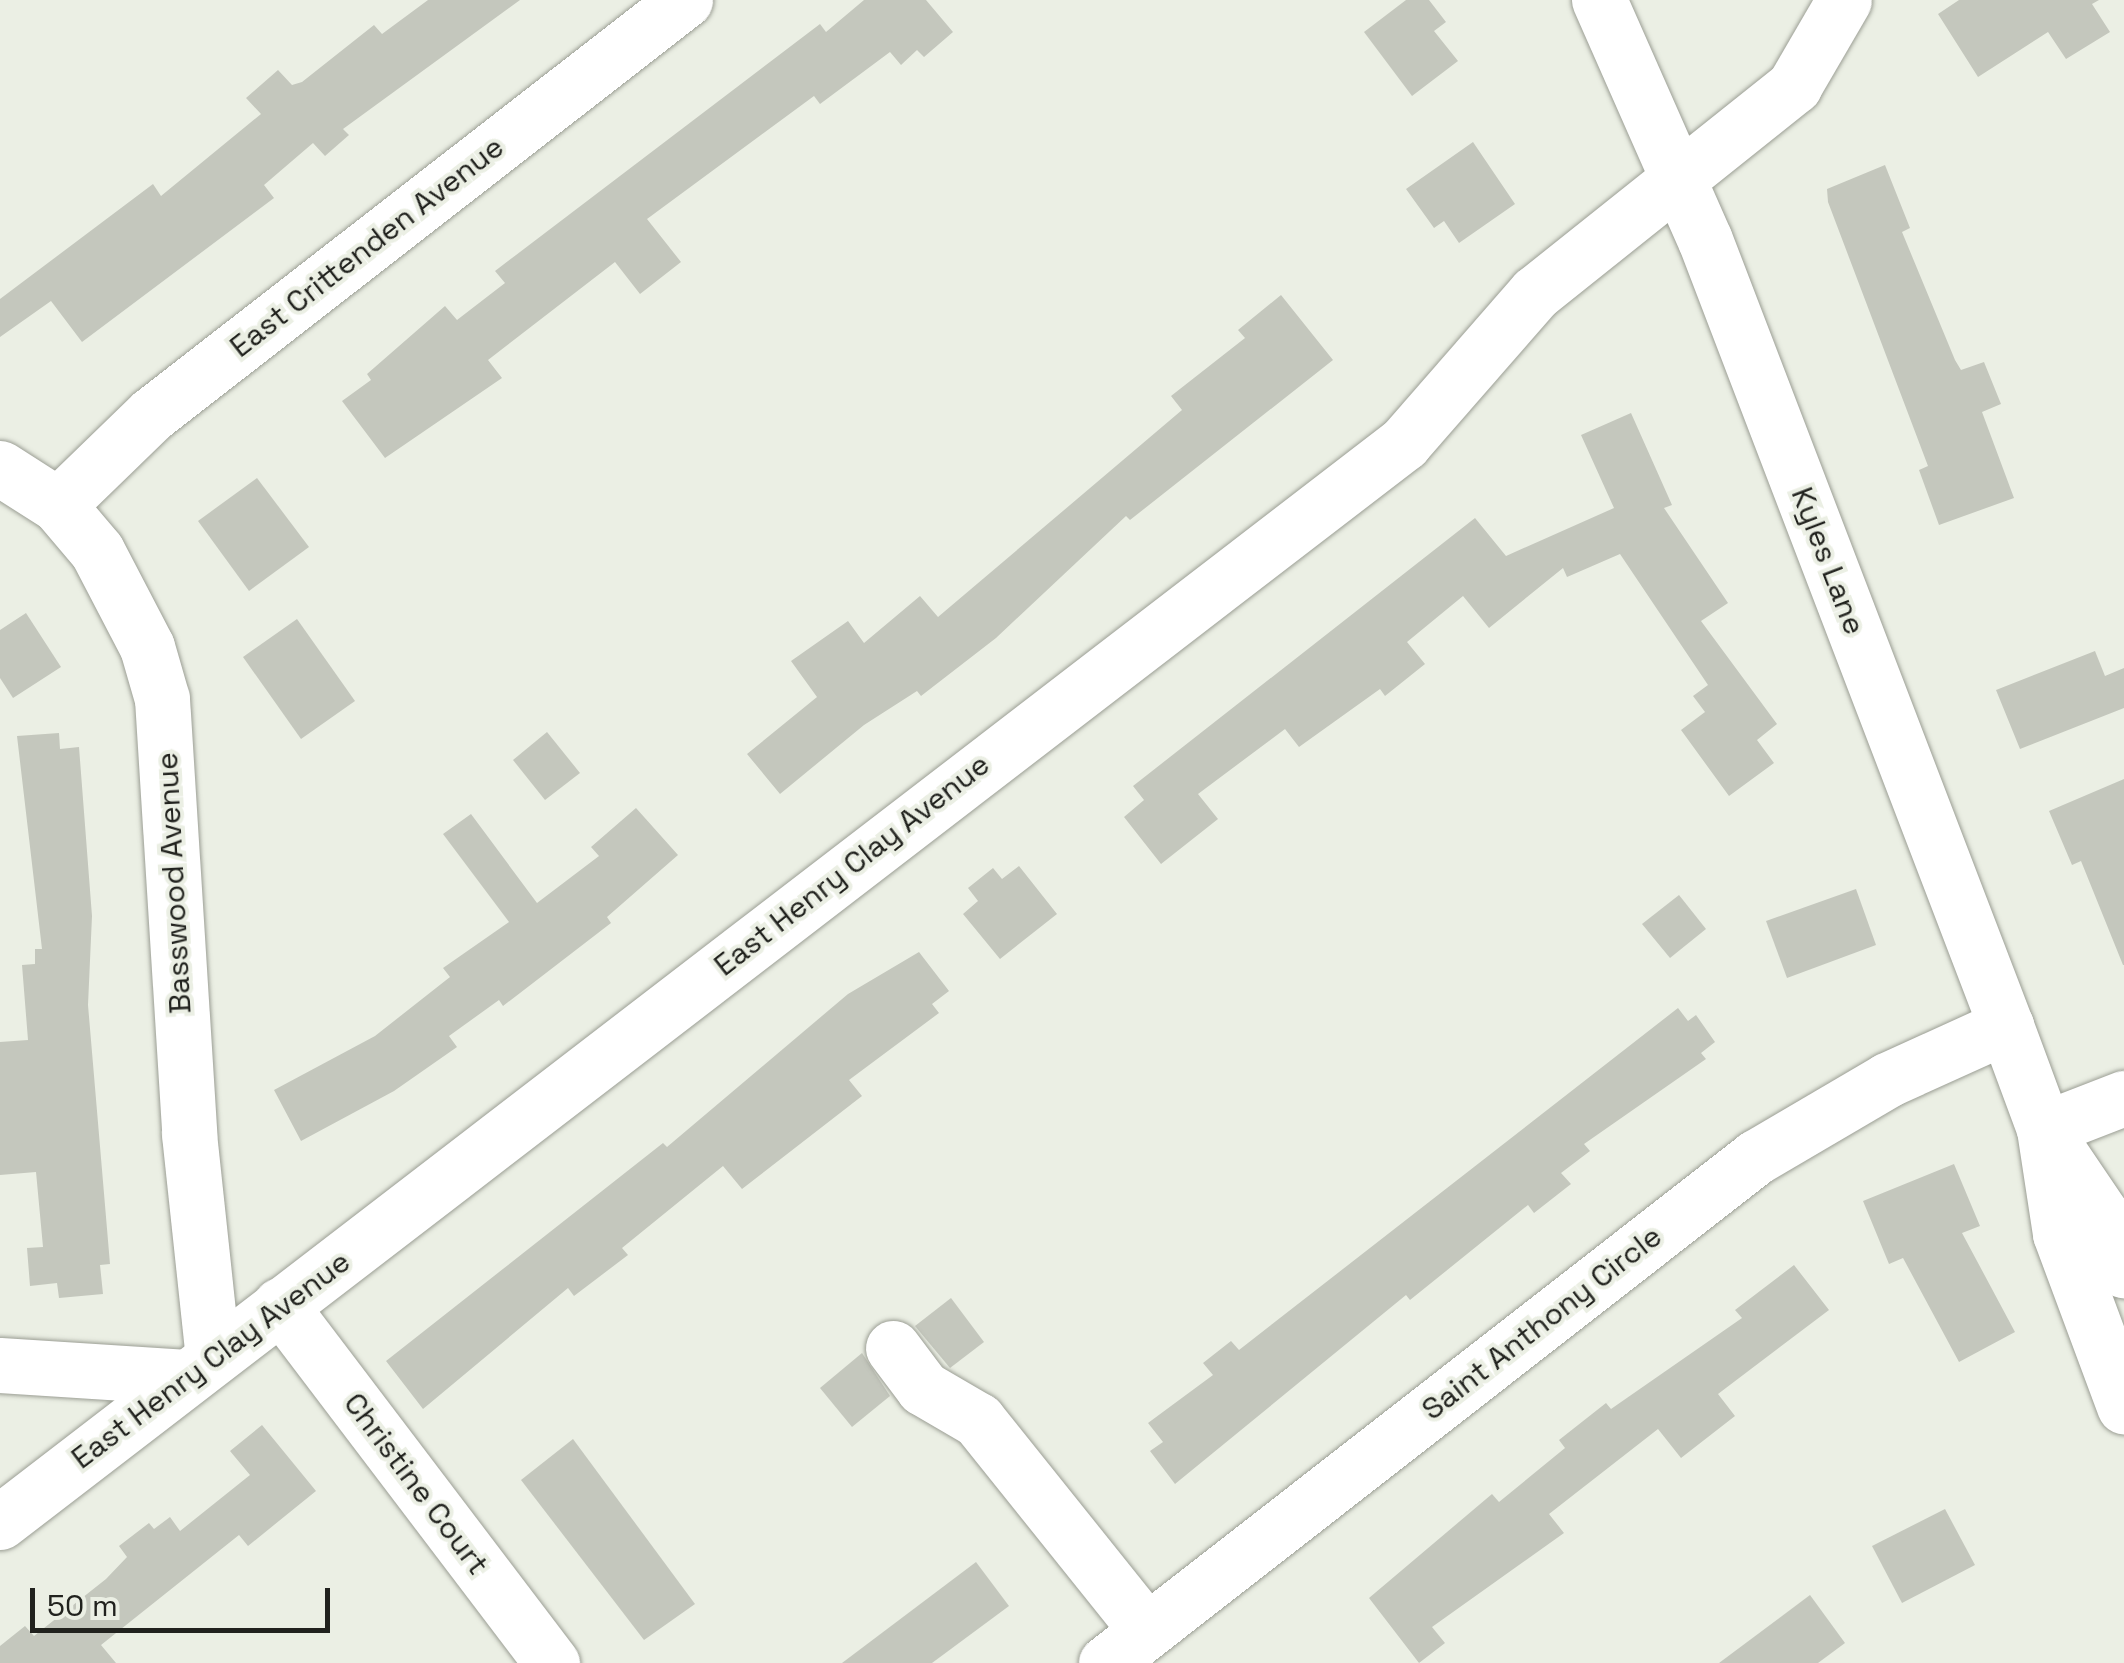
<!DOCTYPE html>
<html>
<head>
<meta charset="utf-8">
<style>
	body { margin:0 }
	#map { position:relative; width:2124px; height:1663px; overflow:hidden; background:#ebefe4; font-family:"Space Grotesk",sans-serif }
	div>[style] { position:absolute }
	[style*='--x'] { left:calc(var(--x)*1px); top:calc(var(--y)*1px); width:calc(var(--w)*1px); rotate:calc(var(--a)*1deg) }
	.building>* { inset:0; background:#c4c7bd }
	.roads { filter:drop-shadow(0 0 2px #9b9e94) drop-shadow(0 0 2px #9b9e94) }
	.minor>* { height:55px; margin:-27.5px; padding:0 27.5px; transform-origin:27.5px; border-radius:27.5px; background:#fff }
	.major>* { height:55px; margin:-27.5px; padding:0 27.5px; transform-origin:27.5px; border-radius:27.5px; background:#fff }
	span { translate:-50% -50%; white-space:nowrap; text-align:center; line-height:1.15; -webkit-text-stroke:8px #ebefe4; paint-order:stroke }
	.street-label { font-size:30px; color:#21221e }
	.scale { position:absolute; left:30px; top:1588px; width:300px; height:45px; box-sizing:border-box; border:5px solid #21221e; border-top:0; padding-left:12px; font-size:30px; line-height:35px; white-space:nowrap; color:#21221e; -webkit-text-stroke:8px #ebefe4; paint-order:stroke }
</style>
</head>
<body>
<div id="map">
	<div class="building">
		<i style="clip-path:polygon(428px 0,520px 0,343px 129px,349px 135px,325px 156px,313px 143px,264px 185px,274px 198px,82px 342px,51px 301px,0 337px,0 299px,153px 184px,161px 196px,261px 114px,246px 98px,278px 70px,292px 85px,302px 82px,374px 25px,382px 34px)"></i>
		<i style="clip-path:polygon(864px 0,926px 0,953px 32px,924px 57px,917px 50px,901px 65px,890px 52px,820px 104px,814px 96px,647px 219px,681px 262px,640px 294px,615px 262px,488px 360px,502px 378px,385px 458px,342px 401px,371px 380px,367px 374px,445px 306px,457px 320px,505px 283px,495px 271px,820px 24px,826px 32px)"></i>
		<i style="clip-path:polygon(1406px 0,1429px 0,1446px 22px,1434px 31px,1458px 61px,1412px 96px,1364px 32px)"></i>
		<i style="clip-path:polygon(1959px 0,2099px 0,2092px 4px,2110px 32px,2066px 59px,2048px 32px,1978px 77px,1938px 14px)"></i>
		<i style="clip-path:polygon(1473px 142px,1515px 204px,1459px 243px,1444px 221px,1434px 228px,1406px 189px)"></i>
		<i style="clip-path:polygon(1885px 165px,1910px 228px,1902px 232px,1955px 360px,1961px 370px,1984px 362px,2001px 404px,1982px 412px,2014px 498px,1939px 525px,1919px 470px,1928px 466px,1828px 202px,1827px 189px)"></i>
		<i style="clip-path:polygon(1281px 295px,1333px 360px,1130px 520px,1126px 516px,996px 638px,921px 696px,917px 691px,864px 725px,780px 794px,747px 754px,817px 697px,791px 661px,848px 621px,864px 643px,920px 596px,938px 617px,1182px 410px,1171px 396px,1245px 338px,1238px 330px)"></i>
		<i style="clip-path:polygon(1631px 413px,1672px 505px,1664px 508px,1728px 603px,1701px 621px,1777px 724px,1757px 740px,1774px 763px,1729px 796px,1681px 730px,1705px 712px,1693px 696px,1708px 685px,1620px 554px,1567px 577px,1563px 568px,1489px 628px,1463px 596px,1407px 642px,1425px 664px,1385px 696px,1380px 689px,1299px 747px,1285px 729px,1198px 794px,1218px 819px,1161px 864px,1124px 817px,1144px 800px,1133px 786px,1475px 518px,1506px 556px,1614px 508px,1581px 435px)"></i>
		<i style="clip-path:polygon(257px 478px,309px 547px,249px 591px,198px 521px)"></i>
		<i style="clip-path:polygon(26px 613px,61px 667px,13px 698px,0 678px,0 630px)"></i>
		<i style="clip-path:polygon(297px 619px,355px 701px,301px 739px,243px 657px)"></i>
		<i style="clip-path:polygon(2095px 651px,2105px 676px,2124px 668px,2124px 708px,2020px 749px,1996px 690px)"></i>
		<i style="clip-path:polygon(547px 732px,580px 773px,545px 800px,513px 760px)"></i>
		<i style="clip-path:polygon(59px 733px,60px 749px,79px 747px,92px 916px,88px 1005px,110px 1264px,100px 1265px,103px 1294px,59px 1298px,57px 1283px,30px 1286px,27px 1248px,43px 1247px,36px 1172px,0 1175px,0 1042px,28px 1040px,22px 965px,35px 964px,35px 949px,42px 949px,17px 736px)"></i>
		<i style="clip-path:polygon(2124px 779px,2124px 965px,2123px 965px,2081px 861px,2072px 865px,2049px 811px)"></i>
		<i style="clip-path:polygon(636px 808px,678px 855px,607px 917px,611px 923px,503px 1006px,499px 1000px,449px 1036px,457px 1047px,394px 1091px,301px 1141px,274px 1090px,375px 1036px,450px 977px,443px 968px,509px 922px,443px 834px,471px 814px,537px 903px,599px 856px,591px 847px)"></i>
		<i style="clip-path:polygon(1019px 866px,1057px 914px,1000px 959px,963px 914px,978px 901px,968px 888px,993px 868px,1002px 879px)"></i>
		<i style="clip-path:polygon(1856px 889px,1876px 945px,1787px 978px,1766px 921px)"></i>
		<i style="clip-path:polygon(1679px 895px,1706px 929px,1670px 958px,1642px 924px)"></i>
		<i style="clip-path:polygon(919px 952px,949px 991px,932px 1004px,939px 1013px,849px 1080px,862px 1096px,742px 1189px,723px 1166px,622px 1248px,628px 1255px,574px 1296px,568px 1288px,423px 1409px,386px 1361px,663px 1143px,667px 1147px,848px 994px)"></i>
		<i style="clip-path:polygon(1678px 1008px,1688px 1021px,1696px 1015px,1715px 1042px,1701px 1053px,1706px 1059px,1584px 1144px,1590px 1151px,1561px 1173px,1571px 1184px,1534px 1213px,1528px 1205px,1410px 1300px,1406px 1295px,1175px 1484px,1150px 1451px,1163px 1442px,1148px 1423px,1213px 1375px,1203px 1363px,1231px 1341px,1239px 1350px)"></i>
		<i style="clip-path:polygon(1954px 1164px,1980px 1226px,1962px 1233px,2015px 1332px,1959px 1362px,1903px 1258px,1889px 1264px,1863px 1201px)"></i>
		<i style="clip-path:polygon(1794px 1265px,1829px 1310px,1718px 1394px,1735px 1416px,1681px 1458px,1658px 1429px,1549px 1514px,1564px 1533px,1432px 1627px,1445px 1643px,1419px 1663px,1369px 1598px,1492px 1494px,1499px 1502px,1565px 1448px,1559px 1440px,1606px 1403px,1611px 1409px,1742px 1318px,1735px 1310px)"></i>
		<i style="clip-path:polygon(951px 1298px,984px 1342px,950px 1368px,915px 1326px)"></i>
		<i style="clip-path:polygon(862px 1353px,890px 1396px,852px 1427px,820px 1388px)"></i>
		<i style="clip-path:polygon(262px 1425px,316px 1491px,248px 1546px,239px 1535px,101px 1645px,116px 1663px,0 1663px,0 1646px,25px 1626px,34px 1636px,106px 1579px,127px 1557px,119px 1546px,149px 1523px,154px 1529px,170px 1517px,180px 1531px,250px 1475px,230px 1451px)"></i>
		<i style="clip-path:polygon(573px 1439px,695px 1604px,644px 1640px,521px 1480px)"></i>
		<i style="clip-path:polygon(1945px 1509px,1975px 1565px,1902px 1603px,1872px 1546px)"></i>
		<i style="clip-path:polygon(976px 1562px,1009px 1606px,932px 1663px,842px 1663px)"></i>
		<i style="clip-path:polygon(1810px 1595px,1845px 1643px,1818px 1663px,1719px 1663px)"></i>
	</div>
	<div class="roads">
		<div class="minor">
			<i style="--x:0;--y:468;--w:69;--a:32.5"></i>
			<i style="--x:58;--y:505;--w:60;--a:49.7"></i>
			<i style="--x:97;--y:551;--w:108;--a:62.5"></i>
			<i style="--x:147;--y:647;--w:54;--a:73.9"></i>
			<i style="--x:162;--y:699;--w:436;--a:86.4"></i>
			<i style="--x:189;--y:1134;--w:224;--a:83.9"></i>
			<i style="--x:58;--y:505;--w:131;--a:-44.1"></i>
			<i style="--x:152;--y:414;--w:675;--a:-37.84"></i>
			<i style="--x:2044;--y:1129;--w:86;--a:-21.2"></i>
			<i style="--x:280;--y:1305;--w:450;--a:52.8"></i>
			<i style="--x:893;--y:1348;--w:50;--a:53.1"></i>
			<i style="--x:923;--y:1388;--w:64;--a:30.2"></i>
			<i style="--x:978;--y:1420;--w:270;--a:51.3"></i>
			<i style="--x:0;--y:1365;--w:187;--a:3.7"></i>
			<i style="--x:0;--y:1522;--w:1771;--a:-37.54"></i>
			<i style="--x:1404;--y:443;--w:199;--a:-48.9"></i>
			<i style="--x:1535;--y:293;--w:332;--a:-38.6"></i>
			<i style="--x:1794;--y:86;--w:99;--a:-59.8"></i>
			<i style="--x:1106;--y:1663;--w:824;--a:-37.9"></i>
			<i style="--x:1756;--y:1157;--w:152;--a:-30.4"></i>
			<i style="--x:1887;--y:1080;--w:131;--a:-24.4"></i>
		</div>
		<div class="major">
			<i style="--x:1599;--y:0;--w:262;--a:66.2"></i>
			<i style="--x:1705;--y:240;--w:842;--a:69.05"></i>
			<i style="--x:2006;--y:1026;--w:110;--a:69.7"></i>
			<i style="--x:2044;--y:1129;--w:106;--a:81.3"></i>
			<i style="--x:2060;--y:1234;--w:184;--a:69.6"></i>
			<i style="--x:2053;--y:1143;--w:86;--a:55.9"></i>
			<i style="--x:2101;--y:1214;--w:61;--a:68"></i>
		</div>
	</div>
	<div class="street-label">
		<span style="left:367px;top:247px;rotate:-38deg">East Crittenden Avenue</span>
		<span style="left:1828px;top:561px;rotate:69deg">Kyles Lane</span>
		<span style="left:852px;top:865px;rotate:-38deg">East Henry Clay Avenue</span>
		<span style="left:174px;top:883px;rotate:-93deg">Basswood Avenue</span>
		<span style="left:1542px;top:1323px;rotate:-38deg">Saint Anthony Circle</span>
		<span style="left:211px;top:1360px;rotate:-37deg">East Henry Clay Avenue</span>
		<span style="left:416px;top:1484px;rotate:53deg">Christine Court</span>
	</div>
	<div class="scale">50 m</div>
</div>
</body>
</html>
